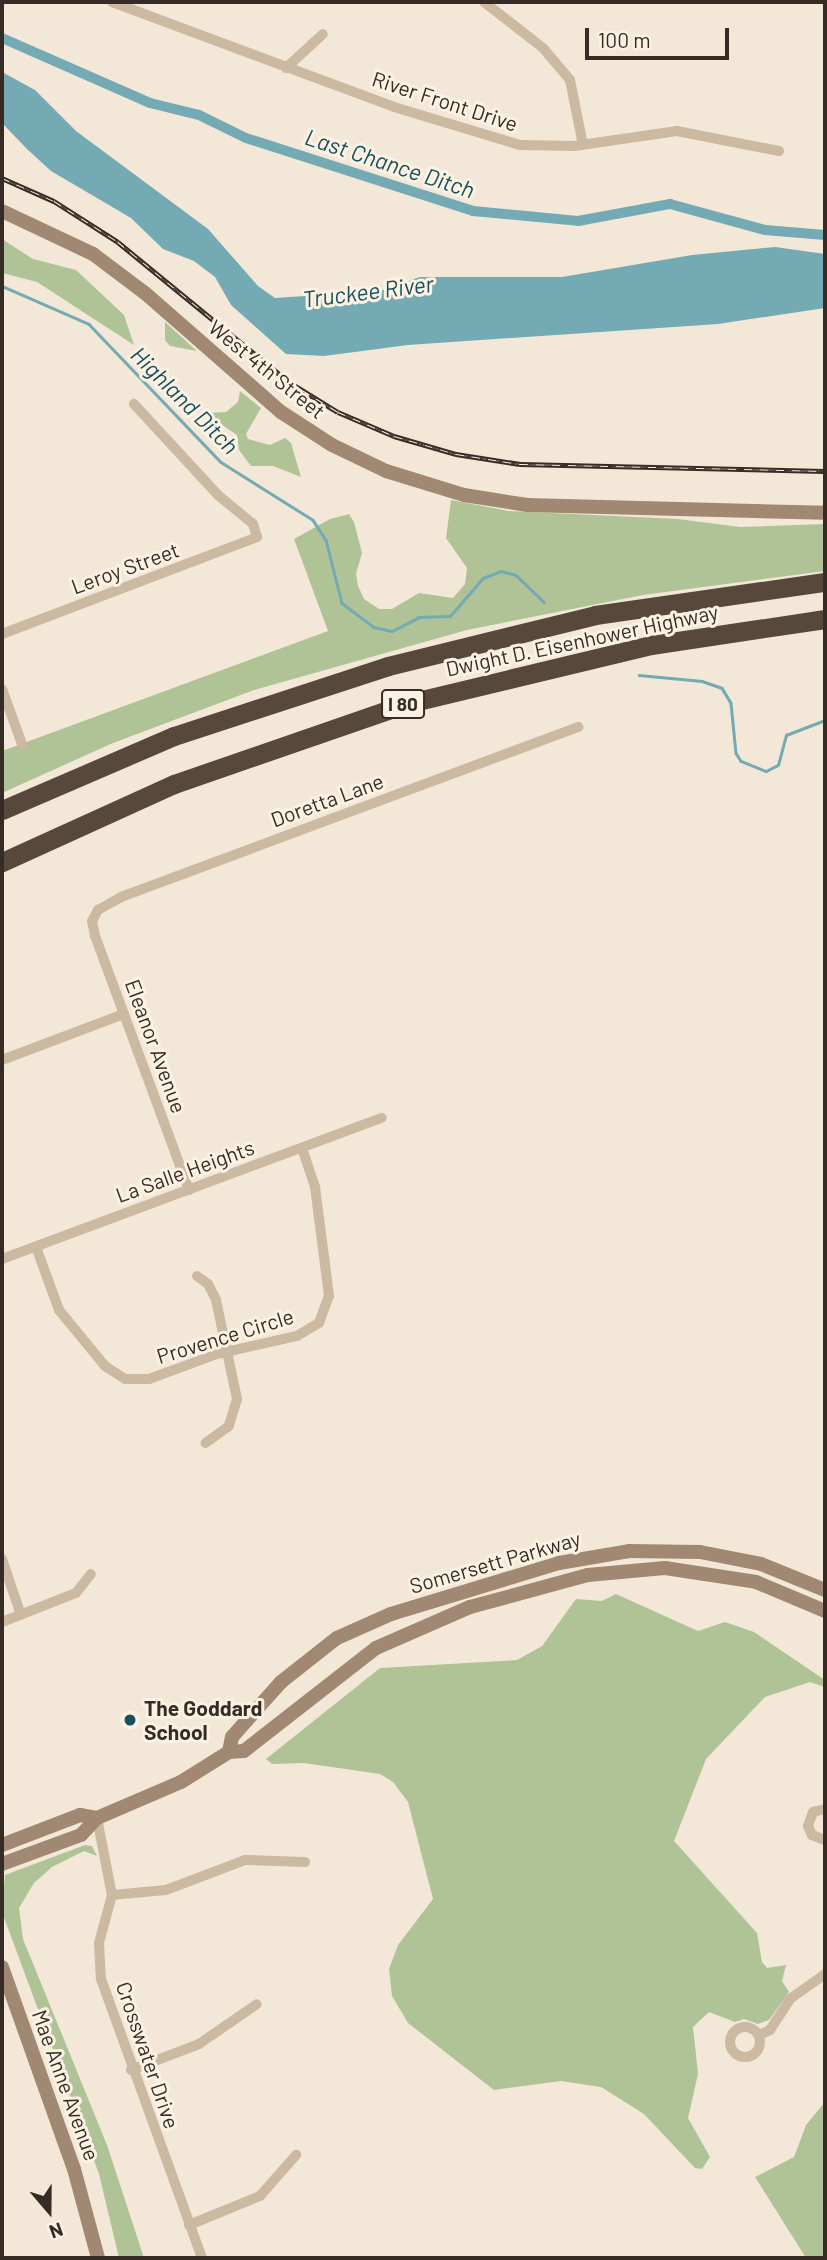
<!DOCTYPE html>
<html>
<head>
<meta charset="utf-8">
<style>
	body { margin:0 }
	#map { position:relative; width:827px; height:2260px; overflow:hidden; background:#f3e8d7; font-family:Barlow,sans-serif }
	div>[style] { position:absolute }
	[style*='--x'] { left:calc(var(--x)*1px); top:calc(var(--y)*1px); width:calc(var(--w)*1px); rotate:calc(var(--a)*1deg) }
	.green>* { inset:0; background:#b0c396 }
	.water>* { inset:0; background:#73aab3 }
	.stream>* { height:2.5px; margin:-1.25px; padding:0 1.25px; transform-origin:1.25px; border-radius:1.25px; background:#73aab3 }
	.canal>* { height:10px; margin:-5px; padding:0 5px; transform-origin:5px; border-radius:5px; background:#73aab3 }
	.street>* { height:10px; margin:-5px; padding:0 5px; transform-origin:5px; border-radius:5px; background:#ccb9a2 }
	.street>.ring { margin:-5px; padding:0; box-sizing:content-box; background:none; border:10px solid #ccb9a2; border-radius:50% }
	.secondary>* { height:14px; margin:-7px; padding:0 7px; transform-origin:7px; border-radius:7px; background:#a08873 }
	.highway>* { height:19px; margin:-9.5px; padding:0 9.5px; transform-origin:9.5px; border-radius:9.5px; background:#58473b }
	.rail>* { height:5px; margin-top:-2.5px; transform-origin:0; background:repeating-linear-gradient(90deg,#fbf2e3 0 8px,#362c25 0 16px); box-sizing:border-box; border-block:2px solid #362c25 }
	.dots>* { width:19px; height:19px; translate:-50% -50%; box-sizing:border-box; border:4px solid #fbf2e3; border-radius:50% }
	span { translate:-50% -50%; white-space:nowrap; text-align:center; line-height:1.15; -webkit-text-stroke:6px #fbf2e3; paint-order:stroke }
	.shield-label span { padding:2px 5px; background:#fbf2e3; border:2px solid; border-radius:5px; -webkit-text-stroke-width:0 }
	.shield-label { font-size:19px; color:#362c25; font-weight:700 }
	.street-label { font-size:21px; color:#362c25 }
	.poi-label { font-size:21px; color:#362c25; font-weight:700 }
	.left { translate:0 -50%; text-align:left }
	.water-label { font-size:23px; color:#17505b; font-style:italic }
	.frame { position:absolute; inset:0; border:4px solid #362c25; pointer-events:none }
	.north { position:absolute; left:14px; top:2176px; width:70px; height:70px; -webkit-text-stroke:5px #fbf2e3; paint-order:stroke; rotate:160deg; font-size:19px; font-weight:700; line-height:28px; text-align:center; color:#362c25 }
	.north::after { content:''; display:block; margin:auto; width:24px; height:32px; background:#362c25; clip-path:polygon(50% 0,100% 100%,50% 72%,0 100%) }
	.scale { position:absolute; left:585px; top:28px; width:144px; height:32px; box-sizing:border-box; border:4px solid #362c25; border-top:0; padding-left:9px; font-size:21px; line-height:24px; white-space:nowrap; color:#362c25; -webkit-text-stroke:5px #fbf2e3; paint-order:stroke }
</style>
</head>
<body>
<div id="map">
	<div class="green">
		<i style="clip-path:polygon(2px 239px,33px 259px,76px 270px,124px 315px,134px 345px,37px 282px,2px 273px)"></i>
		<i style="clip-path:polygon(165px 322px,197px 351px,170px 346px,165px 340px)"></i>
		<i style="clip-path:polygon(240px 391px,261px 408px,246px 434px,248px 439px,270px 445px,285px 438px,291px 443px,301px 477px,273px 466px,251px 466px,239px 450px,237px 435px,205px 413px,226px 412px,238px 402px)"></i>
		<i style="clip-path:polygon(451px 500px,509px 511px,678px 519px,740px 527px,825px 524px,825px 571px,643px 595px,467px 630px,254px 690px,113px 743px,2px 793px,2px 751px,328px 631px,294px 539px,330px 519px,349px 514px,354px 522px,362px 553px,356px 574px,358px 586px,364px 599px,379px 609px,392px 609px,419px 593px,453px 598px,465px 584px,467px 568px,446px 538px)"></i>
		<i style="clip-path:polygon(616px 1594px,698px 1631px,725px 1622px,754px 1632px,825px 1680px,825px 1687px,810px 1682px,765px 1697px,706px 1759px,674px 1841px,757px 1933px,762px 1962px,767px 1968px,786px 1965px,782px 1981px,789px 1992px,769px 2020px,758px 2024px,744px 2019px,735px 2022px,709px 2012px,693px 2027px,698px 2074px,688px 2118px,710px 2157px,702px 2169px,695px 2168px,644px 2114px,601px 2087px,561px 2081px,494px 2090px,408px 2023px,392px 1996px,389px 1969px,398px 1945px,433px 1899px,408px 1802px,393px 1782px,380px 1774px,304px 1763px,272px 1764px,266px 1759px,380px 1668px,517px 1660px,542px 1646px,576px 1599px,602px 1601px)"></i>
		<i style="clip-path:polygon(85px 1845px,92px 1846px,97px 1856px,84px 1851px,52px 1867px,34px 1883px,19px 1908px,23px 1939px,107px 2145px,144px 2258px,119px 2258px,99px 2174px,2px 1912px,5px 1875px)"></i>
		<i style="clip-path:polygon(825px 2102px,825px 2258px,806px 2258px,755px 2177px,794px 2157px,806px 2125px)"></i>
	</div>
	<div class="water">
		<i style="clip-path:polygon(2px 72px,35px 90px,76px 131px,208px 229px,258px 286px,275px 298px,380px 291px,420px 277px,562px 277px,692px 255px,775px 247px,825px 254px,825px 308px,718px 324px,408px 345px,324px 356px,286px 354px,231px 305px,215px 277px,194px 261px,163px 249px,131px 218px,51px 171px,27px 149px,2px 123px)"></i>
	</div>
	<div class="stream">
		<i style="--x:2;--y:286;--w:95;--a:23.6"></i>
		<i style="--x:89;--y:324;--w:191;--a:46.3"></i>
		<i style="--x:221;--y:462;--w:109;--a:32.2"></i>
		<i style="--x:313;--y:520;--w:24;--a:57"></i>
		<i style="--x:326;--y:540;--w:65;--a:75.7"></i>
		<i style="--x:342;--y:603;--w:40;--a:37"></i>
		<i style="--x:374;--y:627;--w:18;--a:13"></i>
		<i style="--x:392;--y:631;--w:30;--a:-27"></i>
		<i style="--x:419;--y:617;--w:31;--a:-2"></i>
		<i style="--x:450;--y:616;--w:50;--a:-49"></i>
		<i style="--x:483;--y:578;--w:19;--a:-21"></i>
		<i style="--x:501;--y:571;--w:16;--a:15"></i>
		<i style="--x:516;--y:575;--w:39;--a:44"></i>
		<i style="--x:639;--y:675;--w:63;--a:5.4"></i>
		<i style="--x:702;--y:681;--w:21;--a:19"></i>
		<i style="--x:722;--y:688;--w:17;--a:59"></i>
		<i style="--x:731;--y:703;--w:50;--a:84.3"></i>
		<i style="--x:736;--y:753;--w:9;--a:58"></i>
		<i style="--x:741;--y:761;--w:27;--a:22"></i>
		<i style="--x:766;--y:771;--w:13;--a:-27"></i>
		<i style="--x:778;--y:765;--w:31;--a:-75"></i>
		<i style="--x:786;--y:735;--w:42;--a:-21"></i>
	</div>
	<div class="canal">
		<i style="--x:2;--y:38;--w:162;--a:23.7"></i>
		<i style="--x:150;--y:103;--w:50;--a:13.8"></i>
		<i style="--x:199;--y:115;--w:52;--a:26.1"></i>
		<i style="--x:246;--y:138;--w:238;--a:17.8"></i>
		<i style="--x:473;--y:211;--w:105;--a:5.4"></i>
		<i style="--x:578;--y:221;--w:94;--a:-10.5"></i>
		<i style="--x:670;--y:204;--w:98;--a:15.3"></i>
		<i style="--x:765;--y:230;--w:60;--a:4.8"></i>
	</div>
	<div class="street">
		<i style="--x:112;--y:2;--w:301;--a:20.4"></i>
		<i style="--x:394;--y:107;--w:132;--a:16.8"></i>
		<i style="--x:520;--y:145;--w:54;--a:1.1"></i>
		<i style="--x:574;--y:146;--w:104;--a:-8.3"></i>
		<i style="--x:677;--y:131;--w:104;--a:11.1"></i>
		<i style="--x:484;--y:2;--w:75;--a:37.9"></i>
		<i style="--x:543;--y:48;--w:42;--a:49.8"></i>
		<i style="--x:570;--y:80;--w:66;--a:78.7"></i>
		<i style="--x:286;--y:68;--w:50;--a:-42.6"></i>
		<i style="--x:2;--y:634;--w:273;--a:-20.8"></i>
		<i style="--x:257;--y:537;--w:14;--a:-107"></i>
		<i style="--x:253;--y:524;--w:45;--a:-140.4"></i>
		<i style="--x:218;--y:495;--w:124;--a:-132.7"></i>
		<i style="--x:2;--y:689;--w:59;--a:70"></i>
		<i style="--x:2;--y:1060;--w:130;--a:-20.7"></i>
		<i style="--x:189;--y:1190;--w:271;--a:-110.3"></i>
		<i style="--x:95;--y:936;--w:15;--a:-101"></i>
		<i style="--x:92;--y:921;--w:13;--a:-61"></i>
		<i style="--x:98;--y:910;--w:26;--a:-29"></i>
		<i style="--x:121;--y:897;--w:488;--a:-20.4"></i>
		<i style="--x:36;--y:1247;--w:67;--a:69.9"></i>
		<i style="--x:59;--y:1310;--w:72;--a:50.6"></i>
		<i style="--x:105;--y:1366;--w:24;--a:33"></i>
		<i style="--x:125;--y:1379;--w:24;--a:0"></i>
		<i style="--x:149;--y:1379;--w:72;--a:-20.2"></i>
		<i style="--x:217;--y:1354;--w:82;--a:-12.7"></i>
		<i style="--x:297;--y:1336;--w:26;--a:-31"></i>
		<i style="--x:319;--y:1323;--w:29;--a:-70"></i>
		<i style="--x:329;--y:1296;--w:110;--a:-97.3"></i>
		<i style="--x:315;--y:1187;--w:41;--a:-108.4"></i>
		<i style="--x:2;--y:1259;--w:405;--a:-20.4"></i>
		<i style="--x:197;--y:1276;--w:14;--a:36"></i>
		<i style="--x:208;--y:1284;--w:18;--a:63"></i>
		<i style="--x:216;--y:1300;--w:101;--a:78"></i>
		<i style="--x:237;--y:1399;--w:28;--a:107"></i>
		<i style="--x:229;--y:1426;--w:29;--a:144"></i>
		<i style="--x:2;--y:1559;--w:59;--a:71.3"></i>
		<i style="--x:2;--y:1622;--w:79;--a:-21.4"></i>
		<i style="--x:76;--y:1593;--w:24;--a:-52"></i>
		<i style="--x:825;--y:1809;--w:12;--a:166"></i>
		<i style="--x:813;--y:1812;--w:15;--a:110"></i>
		<i style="--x:808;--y:1826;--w:10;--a:66"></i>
		<i style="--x:812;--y:1835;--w:14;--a:21"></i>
		<i style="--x:97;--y:1818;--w:78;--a:79"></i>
		<i style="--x:112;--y:1895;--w:50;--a:105.2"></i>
		<i style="--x:99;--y:1943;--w:36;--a:87"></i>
		<i style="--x:101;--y:1979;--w:297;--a:70.1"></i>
		<i style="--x:112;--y:1895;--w:54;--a:-5.3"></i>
		<i style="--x:166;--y:1890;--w:85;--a:-20.8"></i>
		<i style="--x:245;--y:1860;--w:60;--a:1.9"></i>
		<i class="ring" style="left:730px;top:2027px;width:20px;height:20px"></i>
		<i style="--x:759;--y:2035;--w:12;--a:-24"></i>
		<i style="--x:770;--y:2030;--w:37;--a:-57"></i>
		<i style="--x:790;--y:1999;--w:43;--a:-35.5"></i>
		<i style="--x:131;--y:2070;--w:73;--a:-20.9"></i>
		<i style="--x:199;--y:2044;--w:70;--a:-34.6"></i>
		<i style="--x:189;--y:2225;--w:77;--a:-22.2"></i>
		<i style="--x:260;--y:2196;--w:55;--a:-48.7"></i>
	</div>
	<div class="secondary">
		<i style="--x:2;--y:211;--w:101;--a:25.3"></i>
		<i style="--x:93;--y:254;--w:65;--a:36.9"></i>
		<i style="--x:145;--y:293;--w:181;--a:41.2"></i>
		<i style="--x:281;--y:412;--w:61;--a:32.9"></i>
		<i style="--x:332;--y:445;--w:60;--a:25.7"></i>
		<i style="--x:386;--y:471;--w:82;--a:17.1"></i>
		<i style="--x:464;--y:495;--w:64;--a:9"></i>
		<i style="--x:527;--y:505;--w:298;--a:1.5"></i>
		<i style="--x:229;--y:1752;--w:15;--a:-79"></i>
		<i style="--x:232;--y:1737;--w:74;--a:-48.3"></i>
		<i style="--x:281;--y:1682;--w:71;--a:-38.2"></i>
		<i style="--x:337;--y:1638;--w:59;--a:-24"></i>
		<i style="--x:391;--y:1614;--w:176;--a:-16.9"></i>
		<i style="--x:559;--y:1563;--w:71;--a:-9.7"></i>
		<i style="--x:629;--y:1551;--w:71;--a:0.8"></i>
		<i style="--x:700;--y:1552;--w:62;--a:11.1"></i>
		<i style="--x:761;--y:1564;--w:69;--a:22.1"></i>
		<i style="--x:2;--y:1845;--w:84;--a:-21"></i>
		<i style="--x:80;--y:1815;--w:17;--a:10"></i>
		<i style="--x:97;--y:1818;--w:91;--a:-23.2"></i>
		<i style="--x:181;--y:1782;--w:57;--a:-32"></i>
		<i style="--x:229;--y:1752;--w:15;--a:-4"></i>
		<i style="--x:244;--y:1751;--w:167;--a:-38"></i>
		<i style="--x:376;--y:1648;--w:103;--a:-23.6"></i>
		<i style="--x:470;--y:1607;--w:122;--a:-15.2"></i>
		<i style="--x:588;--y:1575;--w:77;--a:-5.2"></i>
		<i style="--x:665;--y:1568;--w:92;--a:8.7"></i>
		<i style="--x:756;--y:1582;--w:75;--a:22.8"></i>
		<i style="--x:2;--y:1864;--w:84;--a:-20.2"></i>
		<i style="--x:81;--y:1835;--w:23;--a:-47"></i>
		<i style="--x:2;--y:1967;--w:214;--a:70.4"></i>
		<i style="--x:74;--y:2169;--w:92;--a:74.9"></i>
	</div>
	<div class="highway">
		<i style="--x:2;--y:810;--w:187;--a:-23.3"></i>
		<i style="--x:174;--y:736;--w:225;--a:-18.1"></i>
		<i style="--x:388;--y:666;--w:213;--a:-13.8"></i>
		<i style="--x:595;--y:615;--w:232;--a:-8.2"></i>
		<i style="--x:2;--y:862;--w:189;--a:-24.4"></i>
		<i style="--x:174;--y:784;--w:244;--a:-19.1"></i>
		<i style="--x:405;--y:704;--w:253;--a:-13.5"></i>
		<i style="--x:651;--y:645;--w:176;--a:-8.5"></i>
	</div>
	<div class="rail">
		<i style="--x:2;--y:178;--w:57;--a:23.9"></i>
		<i style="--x:54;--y:201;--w:76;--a:32.6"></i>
		<i style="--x:118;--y:242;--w:221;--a:39.3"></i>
		<i style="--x:289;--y:382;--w:57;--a:31.5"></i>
		<i style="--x:338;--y:412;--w:61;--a:23.2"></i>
		<i style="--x:394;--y:436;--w:65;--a:16.2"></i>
		<i style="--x:456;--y:454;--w:65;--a:8.9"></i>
		<i style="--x:520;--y:464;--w:305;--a:1.3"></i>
	</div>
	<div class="dots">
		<i style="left:130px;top:1720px;background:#17505b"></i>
	</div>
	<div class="shield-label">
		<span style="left:403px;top:704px">I 80</span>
	</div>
	<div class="street-label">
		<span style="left:445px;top:101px;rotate:18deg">River Front Drive</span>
		<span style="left:267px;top:369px;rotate:39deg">West 4th Street</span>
		<span style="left:125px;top:568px;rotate:-20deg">Leroy Street</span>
		<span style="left:582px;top:640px;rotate:-12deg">Dwight D. Eisenhower Highway</span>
		<span style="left:327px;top:800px;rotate:-20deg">Doretta Lane</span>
		<span style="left:156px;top:1046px;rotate:70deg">Eleanor Avenue</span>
		<span style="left:185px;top:1171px;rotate:-20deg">La Salle Heights</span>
		<span style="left:225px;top:1336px;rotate:-17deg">Provence Circle</span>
		<span style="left:495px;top:1562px;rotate:-16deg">Somersett Parkway</span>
		<span style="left:148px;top:2055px;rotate:71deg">Crosswater Drive</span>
		<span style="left:66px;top:2085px;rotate:70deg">Mae Anne Avenue</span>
	</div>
	<div class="poi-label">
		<span class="left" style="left:144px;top:1720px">The Goddard<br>School</span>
	</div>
	<div class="water-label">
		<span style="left:390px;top:163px;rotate:18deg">Last Chance Ditch</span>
		<span style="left:368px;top:291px;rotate:-7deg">Truckee River</span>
		<span style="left:185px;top:400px;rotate:45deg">Highland Ditch</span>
	</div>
	<div class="frame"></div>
	<div class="north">N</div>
	<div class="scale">100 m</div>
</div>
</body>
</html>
